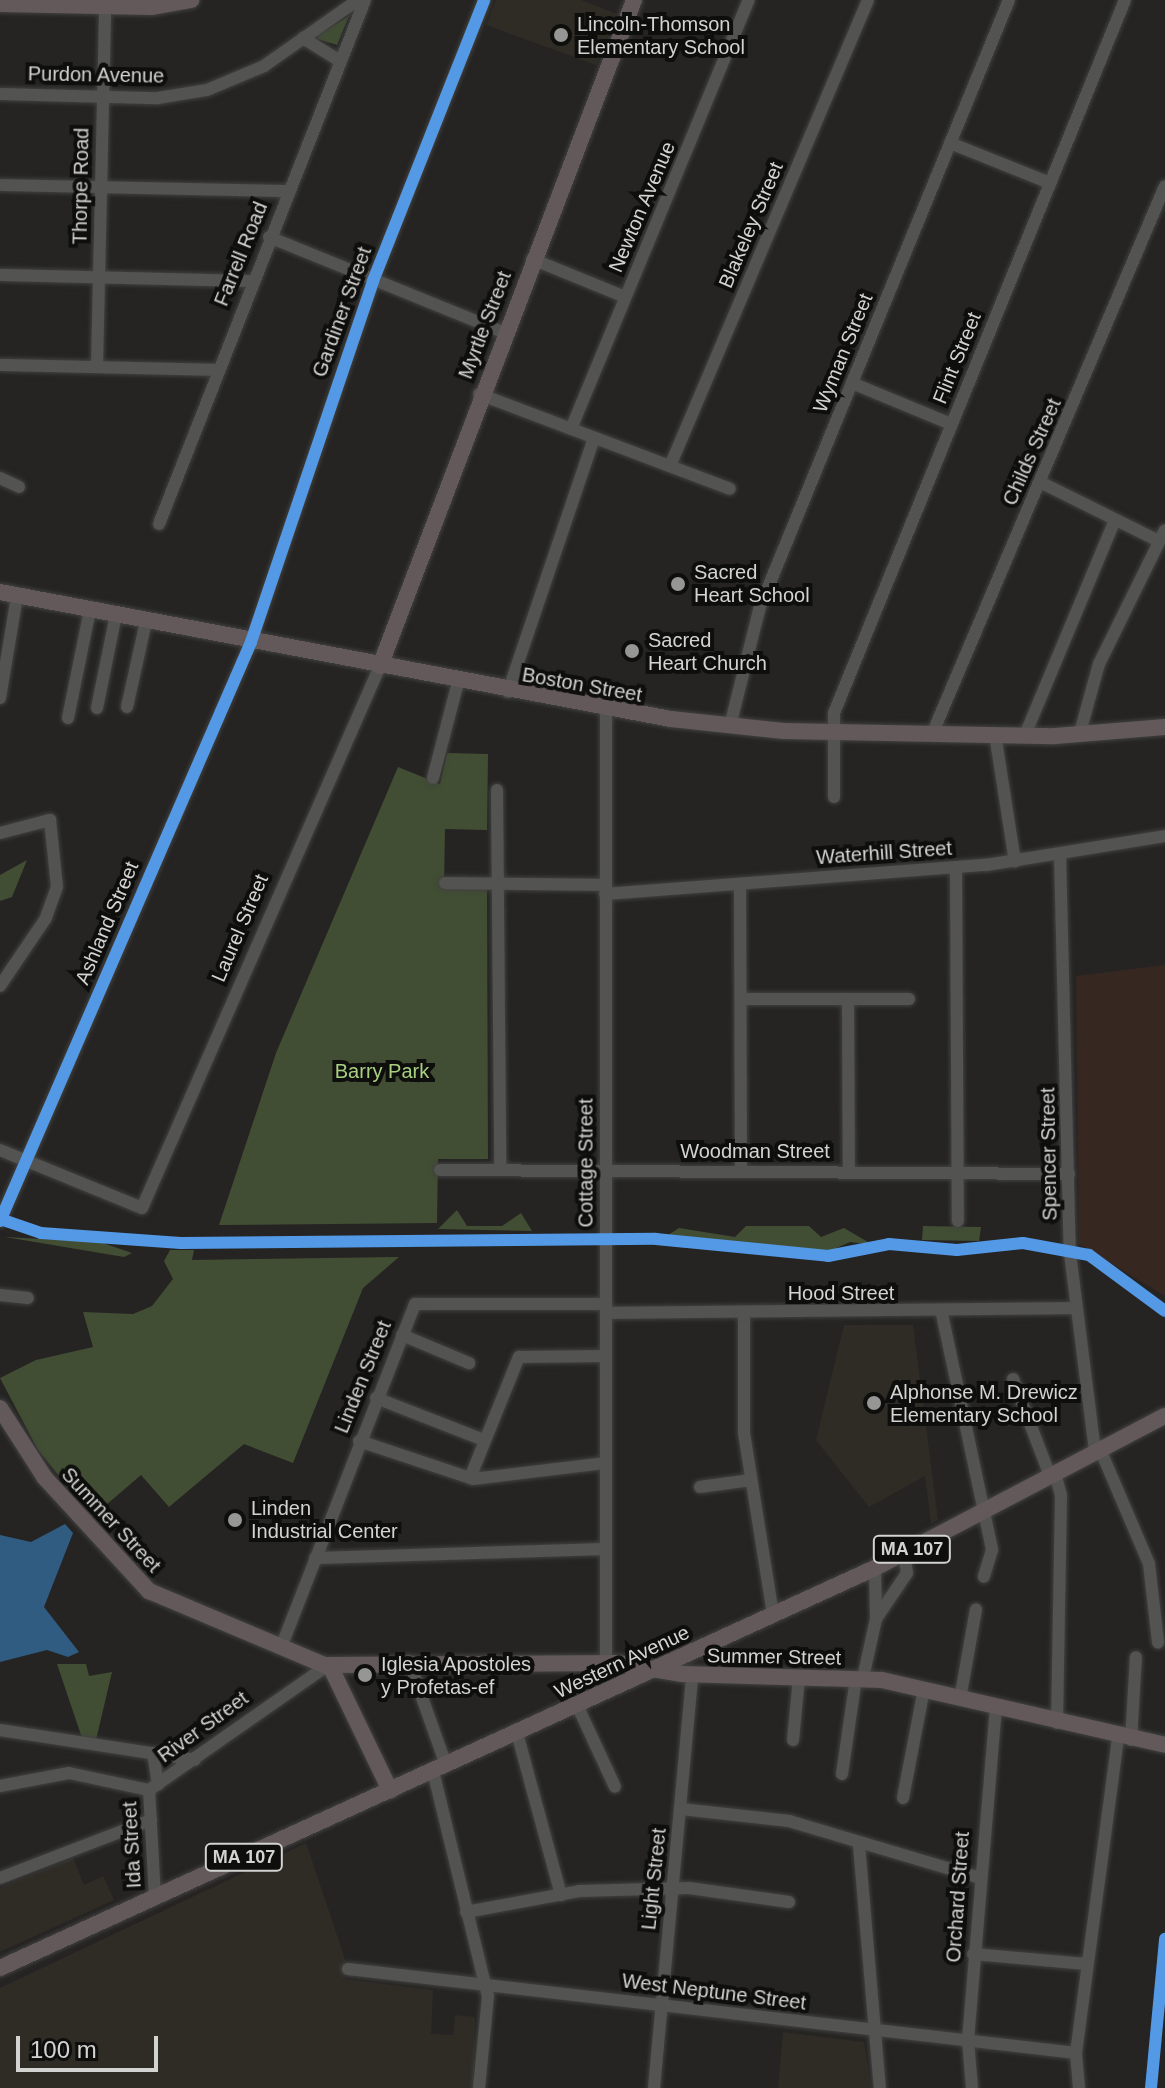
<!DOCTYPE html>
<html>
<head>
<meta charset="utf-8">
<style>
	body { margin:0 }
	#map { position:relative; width:1165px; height:2088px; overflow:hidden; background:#252423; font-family:Arial,sans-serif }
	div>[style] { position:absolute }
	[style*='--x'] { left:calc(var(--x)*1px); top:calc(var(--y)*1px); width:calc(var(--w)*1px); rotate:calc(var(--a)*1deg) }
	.commercial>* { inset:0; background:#372721 }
	.built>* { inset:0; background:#2f2c26 }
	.green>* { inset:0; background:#414e33 }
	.water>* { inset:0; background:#2f5c80 }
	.roads { filter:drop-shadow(0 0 2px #414140) drop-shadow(0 0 2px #414140) }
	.minor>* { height:12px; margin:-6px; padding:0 6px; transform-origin:6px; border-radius:6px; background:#535351 }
	.major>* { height:16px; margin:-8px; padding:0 8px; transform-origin:8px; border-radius:8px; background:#63595a }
	.cycleway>* { height:12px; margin:-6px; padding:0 6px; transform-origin:6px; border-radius:6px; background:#5399e6 }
	.dots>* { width:22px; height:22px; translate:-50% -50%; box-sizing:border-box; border:4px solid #0e0e0d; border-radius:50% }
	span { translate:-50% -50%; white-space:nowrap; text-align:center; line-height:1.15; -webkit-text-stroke:8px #0e0e0d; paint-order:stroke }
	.shield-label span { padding:2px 6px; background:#0e0e0d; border:2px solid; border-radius:6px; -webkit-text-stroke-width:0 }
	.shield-label { font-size:18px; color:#d3d3d1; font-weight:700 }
	.poi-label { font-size:20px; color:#d3d3d1 }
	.left { translate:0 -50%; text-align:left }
	.street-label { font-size:20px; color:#d3d3d1 }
	.park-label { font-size:20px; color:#a9d081 }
	.scale { position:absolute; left:16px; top:2036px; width:142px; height:36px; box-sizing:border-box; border:4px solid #d3d3d1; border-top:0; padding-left:10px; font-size:24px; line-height:28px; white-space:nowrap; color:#d3d3d1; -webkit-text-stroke:6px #0e0e0d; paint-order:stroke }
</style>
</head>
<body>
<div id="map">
	<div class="commercial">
		<i style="clip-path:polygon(1165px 965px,1165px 1296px,1079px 1244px,1076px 976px)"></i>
	</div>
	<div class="built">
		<i style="clip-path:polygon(496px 0,581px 0,617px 14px,596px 65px,486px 25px)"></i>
		<i style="clip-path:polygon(844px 1325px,913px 1325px,938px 1520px,931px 1524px,925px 1476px,869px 1507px,816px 1440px)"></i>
		<i style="clip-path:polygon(306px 1843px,345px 1959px,345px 1979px,433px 1990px,431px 2034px,453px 2035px,455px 2015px,475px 2017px,474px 2088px,0 2088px,0 1988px)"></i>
		<i style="clip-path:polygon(73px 1858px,84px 1885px,103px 1876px,114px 1900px,0 1952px,0 1888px)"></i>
		<i style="clip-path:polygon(783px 2032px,864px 2042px,871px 2088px,778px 2088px)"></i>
	</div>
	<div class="green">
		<i style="clip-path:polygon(349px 16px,337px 45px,317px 39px,318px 35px)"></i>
		<i style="clip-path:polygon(447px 753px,488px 754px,487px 830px,445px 829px,444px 885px,487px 887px,488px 1159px,438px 1159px,437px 1223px,219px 1225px,276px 1053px,398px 767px,440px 784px)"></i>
		<i style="clip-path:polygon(27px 860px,12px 897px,0 901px,0 875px)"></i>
		<i style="clip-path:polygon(457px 1210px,467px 1226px,502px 1226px,521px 1213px,532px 1231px,438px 1229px)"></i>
		<i style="clip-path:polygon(746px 1226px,809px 1226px,821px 1237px,844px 1228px,873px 1245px,850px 1242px,825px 1253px,665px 1237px,679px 1228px,735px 1237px)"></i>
		<i style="clip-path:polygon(923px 1226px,981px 1227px,979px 1241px,922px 1240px)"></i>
		<i style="clip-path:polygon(5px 1237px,100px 1242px,132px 1253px,124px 1257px)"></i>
		<i style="clip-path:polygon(170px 1250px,194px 1250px,192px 1260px,399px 1257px,363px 1288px,293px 1463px,244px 1444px,169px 1507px,141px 1475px,92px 1517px,38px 1450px,0 1378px,36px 1360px,93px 1347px,83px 1312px,133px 1314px,152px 1306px,173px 1279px,164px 1261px)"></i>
		<i style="clip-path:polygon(57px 1664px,86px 1664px,89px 1676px,112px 1672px,96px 1740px,82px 1738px)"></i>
	</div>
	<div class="water">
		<i style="clip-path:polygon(65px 1524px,73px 1533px,44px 1607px,79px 1652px,68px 1657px,47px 1650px,0 1662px,0 1535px,31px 1542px)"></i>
	</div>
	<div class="roads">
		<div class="minor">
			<i style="--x:303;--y:38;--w:44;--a:31.9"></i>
			<i style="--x:0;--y:94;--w:158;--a:1.5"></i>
			<i style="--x:158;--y:98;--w:50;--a:-9.3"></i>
			<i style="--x:207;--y:90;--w:62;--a:-22.8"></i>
			<i style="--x:264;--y:66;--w:115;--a:-35.1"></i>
			<i style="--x:950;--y:143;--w:108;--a:21.8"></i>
			<i style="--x:0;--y:185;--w:288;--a:1.2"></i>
			<i style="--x:269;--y:237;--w:253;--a:22.1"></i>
			<i style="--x:532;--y:259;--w:100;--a:22.2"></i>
			<i style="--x:0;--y:275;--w:252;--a:1.4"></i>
			<i style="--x:0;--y:365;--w:215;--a:1.3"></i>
			<i style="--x:97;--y:367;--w:360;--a:-88.7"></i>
			<i style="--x:852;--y:383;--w:107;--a:22.5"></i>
			<i style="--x:479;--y:394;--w:268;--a:20.7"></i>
			<i style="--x:571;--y:429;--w:464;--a:-67.5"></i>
			<i style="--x:670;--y:466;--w:506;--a:-66.98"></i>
			<i style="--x:0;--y:478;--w:21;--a:25"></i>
			<i style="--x:1040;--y:482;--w:133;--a:26.4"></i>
			<i style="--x:159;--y:524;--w:563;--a:-68.54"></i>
			<i style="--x:508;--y:692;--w:268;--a:-71.3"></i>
			<i style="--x:0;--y:698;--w:103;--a:-80.5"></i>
			<i style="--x:127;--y:707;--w:88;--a:-77.5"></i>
			<i style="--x:97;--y:708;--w:95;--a:-78.5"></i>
			<i style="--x:68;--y:718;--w:110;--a:-78.5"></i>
			<i style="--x:730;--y:726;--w:123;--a:-75.9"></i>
			<i style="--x:760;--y:607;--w:656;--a:-67.7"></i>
			<i style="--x:933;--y:732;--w:593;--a:-66.98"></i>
			<i style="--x:995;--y:734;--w:129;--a:81.1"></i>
			<i style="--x:1025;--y:735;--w:233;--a:-67.3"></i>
			<i style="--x:1079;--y:736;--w:75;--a:-74.5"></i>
			<i style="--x:1099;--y:664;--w:149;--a:-63.8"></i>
			<i style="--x:433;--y:778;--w:99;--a:-75.4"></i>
			<i style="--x:497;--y:790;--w:380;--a:89.5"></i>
			<i style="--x:834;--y:797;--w:84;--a:-90"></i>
			<i style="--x:834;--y:713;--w:770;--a:-67.8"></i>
			<i style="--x:0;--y:833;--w:52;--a:-14.6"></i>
			<i style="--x:50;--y:820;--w:67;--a:84"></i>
			<i style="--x:57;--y:887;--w:33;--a:110"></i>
			<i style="--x:46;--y:918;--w:82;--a:124.1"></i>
			<i style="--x:1060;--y:854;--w:399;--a:88.6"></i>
			<i style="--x:1070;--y:1253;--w:201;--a:82.8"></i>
			<i style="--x:956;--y:868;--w:353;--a:89.7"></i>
			<i style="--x:445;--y:883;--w:160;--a:0.7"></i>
			<i style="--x:740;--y:884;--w:287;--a:89.8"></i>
			<i style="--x:605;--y:894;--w:382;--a:-4.4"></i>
			<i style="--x:986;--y:865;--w:181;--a:-9.2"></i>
			<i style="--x:741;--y:999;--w:107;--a:0"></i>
			<i style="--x:848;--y:999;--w:172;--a:89.7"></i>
			<i style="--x:848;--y:999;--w:61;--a:0"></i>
			<i style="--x:0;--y:1150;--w:153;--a:22.2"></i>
			<i style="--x:142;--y:1208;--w:592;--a:-66.29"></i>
			<i style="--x:440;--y:1170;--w:629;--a:0.36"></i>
			<i style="--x:0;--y:1221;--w:631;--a:-66.56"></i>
			<i style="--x:251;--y:642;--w:381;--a:-71.3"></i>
			<i style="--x:373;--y:281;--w:302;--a:-68.4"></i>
			<i style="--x:0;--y:1295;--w:28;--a:6"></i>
			<i style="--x:606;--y:1313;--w:469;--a:-0.6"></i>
			<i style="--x:744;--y:1313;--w:120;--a:90"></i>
			<i style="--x:744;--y:1433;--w:184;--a:80.9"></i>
			<i style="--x:942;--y:1314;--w:241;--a:78"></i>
			<i style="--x:992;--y:1550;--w:28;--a:107"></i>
			<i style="--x:402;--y:1335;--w:73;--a:22.7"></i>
			<i style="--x:1013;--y:1379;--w:104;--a:69.1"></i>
			<i style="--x:376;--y:1398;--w:116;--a:21.3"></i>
			<i style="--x:359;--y:1441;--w:120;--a:18.4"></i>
			<i style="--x:473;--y:1479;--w:134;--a:-6.9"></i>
			<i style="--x:1100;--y:1449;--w:125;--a:66.9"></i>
			<i style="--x:1149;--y:1564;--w:79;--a:83.4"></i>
			<i style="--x:1055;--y:1473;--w:23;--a:75"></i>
			<i style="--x:1061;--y:1495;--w:228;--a:91"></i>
			<i style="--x:470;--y:1478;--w:131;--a:-68"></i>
			<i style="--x:519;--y:1357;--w:87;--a:-0.7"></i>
			<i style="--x:700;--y:1487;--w:51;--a:-7.8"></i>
			<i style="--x:315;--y:1558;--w:291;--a:-1.8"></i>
			<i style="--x:876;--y:1619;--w:55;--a:-56"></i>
			<i style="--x:907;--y:1573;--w:20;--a:-99"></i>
			<i style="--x:282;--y:1645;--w:366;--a:-68.7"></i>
			<i style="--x:415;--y:1304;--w:191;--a:0"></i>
			<i style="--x:409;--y:1661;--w:110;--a:70.4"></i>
			<i style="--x:606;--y:1663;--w:952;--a:-90"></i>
			<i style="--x:863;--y:1678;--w:60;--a:-77.6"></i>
			<i style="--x:876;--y:1619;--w:51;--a:-91.1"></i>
			<i style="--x:960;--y:1699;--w:91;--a:-79.9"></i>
			<i style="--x:577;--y:1705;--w:90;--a:65.1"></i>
			<i style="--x:0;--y:1730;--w:197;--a:8.7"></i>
			<i style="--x:517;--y:1733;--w:168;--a:74.8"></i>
			<i style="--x:793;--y:1740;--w:62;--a:-84.5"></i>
			<i style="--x:1131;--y:1740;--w:83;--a:-86.6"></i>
			<i style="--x:153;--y:1753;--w:32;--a:81"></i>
			<i style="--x:433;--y:1771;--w:232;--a:76.3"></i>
			<i style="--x:488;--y:1996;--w:92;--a:95.6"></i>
			<i style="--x:842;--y:1774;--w:97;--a:-81.7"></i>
			<i style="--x:0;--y:1786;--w:70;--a:-10.7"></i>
			<i style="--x:69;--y:1773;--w:82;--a:12"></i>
			<i style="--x:149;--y:1790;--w:218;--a:-34.9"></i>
			<i style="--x:149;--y:1790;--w:108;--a:86.8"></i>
			<i style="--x:903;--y:1798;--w:111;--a:-79.1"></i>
			<i style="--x:681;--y:1809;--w:109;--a:6.3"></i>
			<i style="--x:789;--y:1821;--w:199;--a:16.6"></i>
			<i style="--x:859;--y:1845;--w:244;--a:85.1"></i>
			<i style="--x:0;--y:1878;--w:162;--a:-21"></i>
			<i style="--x:466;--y:1912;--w:115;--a:-10.5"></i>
			<i style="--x:579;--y:1891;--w:110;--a:-1.6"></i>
			<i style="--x:689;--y:1888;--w:101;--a:8"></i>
			<i style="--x:973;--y:1954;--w:114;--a:5"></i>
			<i style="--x:348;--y:1969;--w:733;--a:6.58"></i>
			<i style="--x:654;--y:2088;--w:415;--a:-84.7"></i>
			<i style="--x:972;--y:2088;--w:48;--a:-94.8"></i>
			<i style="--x:968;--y:2040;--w:332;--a:-85.2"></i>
			<i style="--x:1079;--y:2088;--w:35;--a:-95"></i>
			<i style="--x:1076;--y:2053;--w:319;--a:-82.4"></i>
		</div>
		<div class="major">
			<i style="--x:0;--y:4;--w:151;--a:1.1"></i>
			<i style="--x:151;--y:7;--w:41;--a:-9.9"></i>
			<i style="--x:0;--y:592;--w:683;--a:10.72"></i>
			<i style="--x:671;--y:719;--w:113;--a:6.1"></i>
			<i style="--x:783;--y:731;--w:272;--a:1.1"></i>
			<i style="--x:1055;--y:736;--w:110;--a:-4.7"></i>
			<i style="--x:380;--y:666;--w:713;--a:-69.12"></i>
			<i style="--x:0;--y:1408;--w:83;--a:57.3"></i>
			<i style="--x:45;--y:1478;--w:154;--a:47.4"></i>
			<i style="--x:149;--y:1591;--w:198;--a:22.9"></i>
			<i style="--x:331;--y:1668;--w:136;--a:64.2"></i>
			<i style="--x:328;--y:1665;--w:289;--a:-0.4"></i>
			<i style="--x:617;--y:1663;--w:66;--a:9.6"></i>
			<i style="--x:682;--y:1674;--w:200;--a:1.7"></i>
			<i style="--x:882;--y:1680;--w:290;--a:12.9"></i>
			<i style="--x:0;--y:1968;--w:962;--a:-24.57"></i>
			<i style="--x:875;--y:1568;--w:327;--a:-27.7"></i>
		</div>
	</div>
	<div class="cycleway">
		<i style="--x:0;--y:1219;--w:43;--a:18.9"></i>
		<i style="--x:41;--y:1233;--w:140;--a:4.1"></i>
		<i style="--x:181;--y:1243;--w:475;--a:-0.5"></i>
		<i style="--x:656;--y:1239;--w:173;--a:5.6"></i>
		<i style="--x:828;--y:1256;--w:62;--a:-11.1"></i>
		<i style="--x:889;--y:1244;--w:68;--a:5"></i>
		<i style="--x:957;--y:1250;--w:66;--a:-6.1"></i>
		<i style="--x:1023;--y:1243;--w:67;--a:10.3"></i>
		<i style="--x:1089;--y:1255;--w:94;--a:36.4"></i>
		<i style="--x:0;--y:1221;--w:631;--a:-66.56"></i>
		<i style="--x:251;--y:642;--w:381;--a:-71.3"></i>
		<i style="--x:373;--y:281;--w:302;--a:-68.4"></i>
		<i style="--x:1151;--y:2088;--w:150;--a:-84.6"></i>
	</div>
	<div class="dots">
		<i style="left:561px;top:35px;background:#969694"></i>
		<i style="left:678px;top:584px;background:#969694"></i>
		<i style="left:632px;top:651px;background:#969694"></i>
		<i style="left:874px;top:1403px;background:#969694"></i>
		<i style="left:235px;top:1520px;background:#969694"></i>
		<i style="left:365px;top:1675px;background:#969694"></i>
	</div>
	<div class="shield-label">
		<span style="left:912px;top:1549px">MA 107</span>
		<span style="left:244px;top:1857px">MA 107</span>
	</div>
	<div class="poi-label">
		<span class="left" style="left:577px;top:36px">Lincoln-Thomson<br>Elementary School</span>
		<span class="left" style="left:694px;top:584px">Sacred<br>Heart School</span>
		<span class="left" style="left:648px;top:652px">Sacred<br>Heart Church</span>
		<span class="left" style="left:890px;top:1404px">Alphonse M. Drewicz<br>Elementary School</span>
		<span class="left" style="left:251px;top:1520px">Linden<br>Industrial Center</span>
		<span class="left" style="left:381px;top:1676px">Iglesia Apostoles<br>y Profetas-ef</span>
	</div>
	<div class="street-label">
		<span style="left:96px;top:75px;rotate:1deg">Purdon Avenue</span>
		<span style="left:81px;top:186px;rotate:-89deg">Thorpe Road</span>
		<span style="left:642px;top:207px;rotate:-67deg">Newton Avenue</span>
		<span style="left:751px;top:225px;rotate:-67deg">Blakeley Street</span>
		<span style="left:241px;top:254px;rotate:-68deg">Farrell Road</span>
		<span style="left:342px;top:312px;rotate:-70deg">Gardiner Street</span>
		<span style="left:485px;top:325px;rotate:-69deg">Myrtle Street</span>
		<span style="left:843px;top:353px;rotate:-68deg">Wyman Street</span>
		<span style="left:957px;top:358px;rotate:-68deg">Flint Street</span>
		<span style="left:1032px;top:452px;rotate:-66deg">Childs Street</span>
		<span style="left:582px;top:685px;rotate:10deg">Boston Street</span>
		<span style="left:884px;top:853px;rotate:-4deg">Waterhill Street</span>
		<span style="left:107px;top:923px;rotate:-67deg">Ashland Street</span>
		<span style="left:240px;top:928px;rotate:-67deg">Laurel Street</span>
		<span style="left:755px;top:1151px">Woodman Street</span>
		<span style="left:1049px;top:1154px;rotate:-91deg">Spencer Street</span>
		<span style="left:586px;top:1163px;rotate:-90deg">Cottage Street</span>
		<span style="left:841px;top:1293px">Hood Street</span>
		<span style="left:363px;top:1377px;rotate:-68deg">Linden Street</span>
		<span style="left:111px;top:1520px;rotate:47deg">Summer Street</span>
		<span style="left:774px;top:1657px;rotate:1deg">Summer Street</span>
		<span style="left:622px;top:1662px;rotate:-25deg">Western Avenue</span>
		<span style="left:203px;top:1727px;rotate:-36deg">River Street</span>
		<span style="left:132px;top:1845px;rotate:-93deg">Ida Street</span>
		<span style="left:654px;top:1879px;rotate:-84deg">Light Street</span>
		<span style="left:958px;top:1897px;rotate:-86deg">Orchard Street</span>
		<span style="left:714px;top:1992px;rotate:7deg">West Neptune Street</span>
	</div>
	<div class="park-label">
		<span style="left:382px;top:1071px">Barry Park</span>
	</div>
	<div class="scale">100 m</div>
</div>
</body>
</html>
